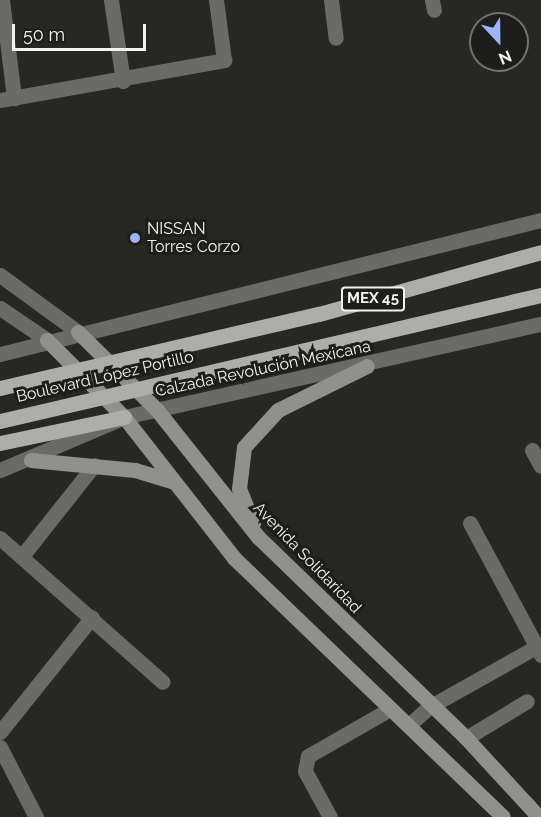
<!DOCTYPE html>
<html>
<head>
<meta charset="utf-8">
<style>
	body { margin:0 }
	#map { position:relative; width:541px; height:817px; overflow:hidden; background:#272824; font-family:Raleway,sans-serif }
	div>[style] { position:absolute }
	[style*='--x'] { left:calc(var(--x)*1px); top:calc(var(--y)*1px); width:calc(var(--w)*1px); rotate:calc(var(--a)*1deg) }
	.minor>* { height:15px; margin:-7.5px; padding:0 7.5px; transform-origin:7.5px; border-radius:7.5px; background:#6a6b69 }
	.tertiary>* { height:15px; margin:-7.5px; padding:0 7.5px; transform-origin:7.5px; border-radius:7.5px; background:#6a6b69 }
	.secondary>* { height:15px; margin:-7.5px; padding:0 7.5px; transform-origin:7.5px; border-radius:7.5px; background:#90918e }
	.primary>* { height:15px; margin:-7.5px; padding:0 7.5px; transform-origin:7.5px; border-radius:7.5px; background:#adaeaa }
	.dots>* { width:16px; height:16px; translate:-50% -50%; box-sizing:border-box; border:3px solid #1d1e1b; border-radius:50% }
	span { translate:-50% -50%; white-space:nowrap; text-align:center; line-height:1.15; -webkit-text-stroke:6px #1d1e1b; paint-order:stroke }
	.shield-label span { padding:2px 4px; background:#1d1e1b; border:2px solid; border-radius:4px; -webkit-text-stroke-width:0 }
	.shield-label { font-size:15px; color:#f2f3f0; font-weight:700 }
	.poi-label { font-size:16px; color:#f2f3f0 }
	.left { translate:0 -50%; text-align:left }
	.street-label { font-size:16px; color:#f2f3f0 }
	.north { position:absolute; left:469px; top:12px; width:60px; height:60px; box-sizing:border-box; background:#1d1e1b; border:2px solid #727370; border-radius:50%; rotate:158deg; font-size:16px; font-weight:700; line-height:24px; text-align:center; color:#f2f3f0 }
	.north::after { content:''; display:block; margin:auto; width:21px; height:27px; background:#9fb3fd; clip-path:polygon(50% 0,100% 100%,50% 72%,0 100%) }
	.scale { position:absolute; left:12px; top:24px; width:134px; height:27px; box-sizing:border-box; border:3px solid #f2f3f0; border-top:0; padding-left:8px; font-size:18px; line-height:21px; white-space:nowrap; color:#f2f3f0; -webkit-text-stroke:4px #1d1e1b; paint-order:stroke }
</style>
</head>
<body>
<div id="map">
	<div class="minor">
		<i style="--x:2;--y:0;--w:99;--a:83"></i>
		<i style="--x:111;--y:0;--w:82;--a:81.6"></i>
		<i style="--x:331;--y:0;--w:38;--a:83"></i>
		<i style="--x:432;--y:0;--w:10;--a:79"></i>
		<i style="--x:0;--y:100;--w:228;--a:-10.1"></i>
		<i style="--x:224;--y:60;--w:61;--a:-97.6"></i>
		<i style="--x:532;--y:450;--w:18;--a:61"></i>
		<i style="--x:470;--y:523;--w:150;--a:61.7"></i>
		<i style="--x:0;--y:538;--w:217;--a:41.5"></i>
		<i style="--x:22;--y:556;--w:116;--a:-51.6"></i>
		<i style="--x:409;--y:725;--w:27;--a:-42"></i>
		<i style="--x:429;--y:707;--w:123;--a:-29.3"></i>
		<i style="--x:0;--y:732;--w:147;--a:-51.3"></i>
		<i style="--x:466;--y:738;--w:71;--a:-31.2"></i>
		<i style="--x:0;--y:747;--w:79;--a:62.8"></i>
		<i style="--x:330;--y:817;--w:52;--a:-118.5"></i>
		<i style="--x:305;--y:771;--w:15;--a:-79"></i>
		<i style="--x:308;--y:756;--w:95;--a:-29.8"></i>
	</div>
	<div class="tertiary">
		<i style="--x:0;--y:275;--w:97;--a:36.2"></i>
		<i style="--x:0;--y:308;--w:57;--a:34.2"></i>
		<i style="--x:0;--y:354;--w:557;--a:-13.91"></i>
		<i style="--x:0;--y:470;--w:135;--a:-23.1"></i>
		<i style="--x:124;--y:417;--w:427;--a:-12.6"></i>
	</div>
	<div class="secondary">
		<i style="--x:78;--y:332;--w:111;--a:44.6"></i>
		<i style="--x:157;--y:410;--w:162;--a:51.5"></i>
		<i style="--x:258;--y:537;--w:289;--a:44"></i>
		<i style="--x:466;--y:738;--w:108;--a:47.3"></i>
		<i style="--x:47;--y:340;--w:109;--a:45"></i>
		<i style="--x:124;--y:417;--w:179;--a:52"></i>
		<i style="--x:234;--y:558;--w:373;--a:43.9"></i>
		<i style="--x:31;--y:460;--w:104;--a:5.5"></i>
		<i style="--x:135;--y:470;--w:38;--a:17"></i>
		<i style="--x:253;--y:523;--w:37;--a:-112"></i>
		<i style="--x:239;--y:489;--w:42;--a:-83.2"></i>
		<i style="--x:244;--y:447;--w:50;--a:-47.4"></i>
		<i style="--x:278;--y:410;--w:99;--a:-26.3"></i>
	</div>
	<div class="primary">
		<i style="--x:0;--y:388;--w:327;--a:-13.1"></i>
		<i style="--x:319;--y:314;--w:230;--a:-15.6"></i>
		<i style="--x:0;--y:421;--w:555;--a:-13.11"></i>
		<i style="--x:0;--y:443;--w:127;--a:-11.8"></i>
	</div>
	<div class="dots">
		<i style="left:135px;top:238px;background:#9fb3fd"></i>
	</div>
	<div class="shield-label">
		<span style="left:373px;top:299px">MEX 45</span>
	</div>
	<div class="poi-label">
		<span class="left" style="left:147px;top:238px">NISSAN<br>Torres Corzo</span>
	</div>
	<div class="street-label">
		<span style="left:263px;top:369px;rotate:-12deg">Calzada Revolución Mexicana</span>
		<span style="left:105px;top:377px;rotate:-13deg">Boulevard López Portillo</span>
		<span style="left:307px;top:558px;rotate:46deg">Avenida Solidaridad</span>
	</div>
	<div class="north">N</div>
	<div class="scale">50 m</div>
</div>
</body>
</html>
